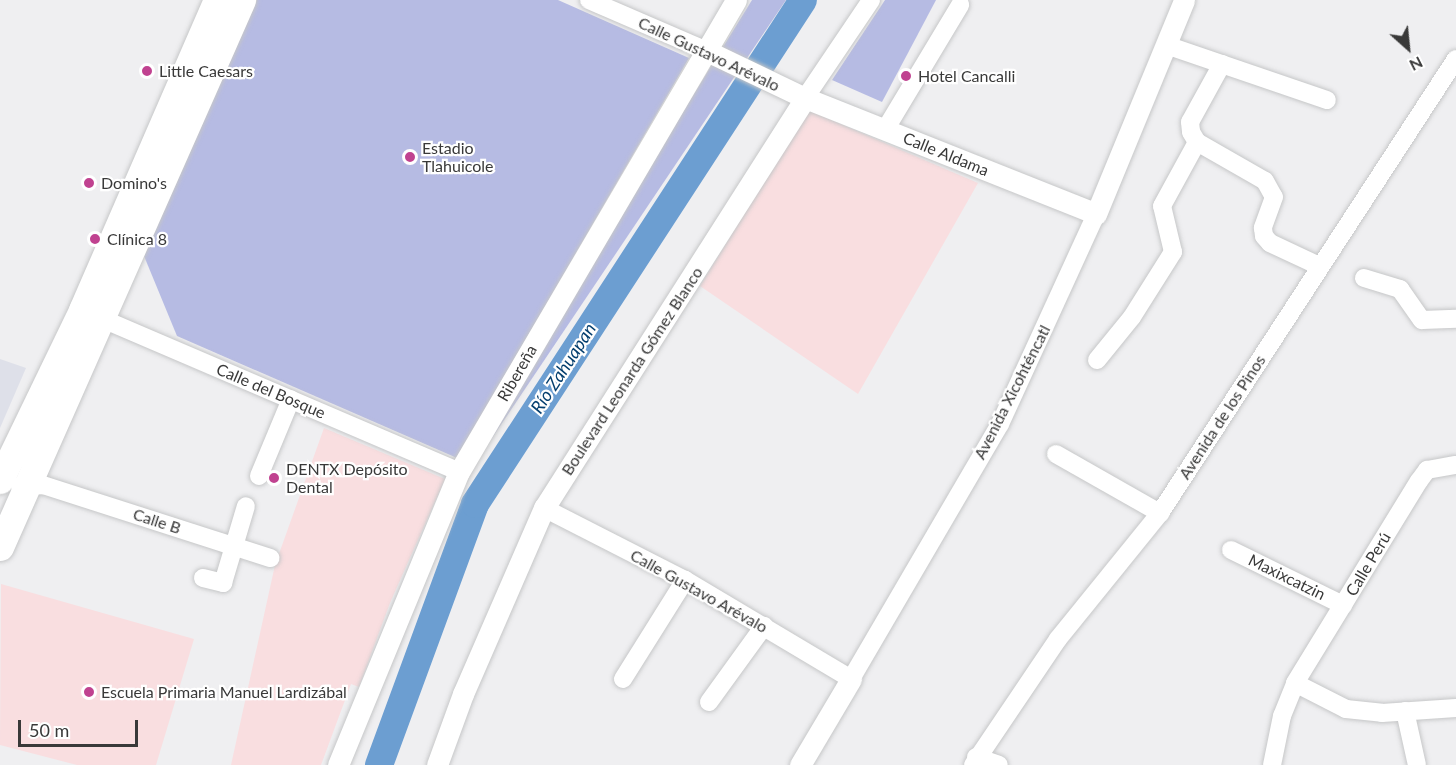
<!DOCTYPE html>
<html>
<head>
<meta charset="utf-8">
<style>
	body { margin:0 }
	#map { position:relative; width:1456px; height:765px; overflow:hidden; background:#efeff1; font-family:Lato,sans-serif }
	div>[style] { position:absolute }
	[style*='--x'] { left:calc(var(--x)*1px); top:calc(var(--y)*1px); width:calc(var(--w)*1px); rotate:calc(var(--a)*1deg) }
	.built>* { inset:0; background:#dee0e9 }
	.education>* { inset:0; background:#f9dee0 }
	.green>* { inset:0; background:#b6bbe3 }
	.river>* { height:28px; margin:-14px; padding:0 14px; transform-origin:14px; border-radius:14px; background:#6c9ed1 }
	.roads { filter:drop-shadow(0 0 2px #c6c7c8) drop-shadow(0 0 2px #c6c7c8) }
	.minor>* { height:18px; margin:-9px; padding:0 9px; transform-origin:9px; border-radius:9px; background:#fff }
	.tertiary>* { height:21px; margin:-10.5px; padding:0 10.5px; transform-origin:10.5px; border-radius:10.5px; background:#fff }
	.primary>* { height:27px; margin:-13.5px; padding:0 13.5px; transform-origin:13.5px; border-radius:13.5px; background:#fff }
	.dots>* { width:16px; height:16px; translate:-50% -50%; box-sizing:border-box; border:3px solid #fff; border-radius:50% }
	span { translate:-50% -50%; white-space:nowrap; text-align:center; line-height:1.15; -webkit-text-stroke:4.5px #fff; paint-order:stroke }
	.street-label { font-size:16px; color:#393939 }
	.poi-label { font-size:16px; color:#393939 }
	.left { translate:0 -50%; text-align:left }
	.water-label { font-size:18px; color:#053f6f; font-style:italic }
	.north { position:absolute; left:1378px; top:18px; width:60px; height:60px; -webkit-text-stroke:4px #fff; paint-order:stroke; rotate:153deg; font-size:16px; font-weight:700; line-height:24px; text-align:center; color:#393939 }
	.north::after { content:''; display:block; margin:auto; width:21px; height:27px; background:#393939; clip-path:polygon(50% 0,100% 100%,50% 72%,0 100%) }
	.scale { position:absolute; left:18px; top:720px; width:120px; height:27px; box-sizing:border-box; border:3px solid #393939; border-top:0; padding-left:8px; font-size:18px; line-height:21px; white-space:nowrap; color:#393939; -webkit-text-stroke:4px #fff; paint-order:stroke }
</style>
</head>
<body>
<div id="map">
	<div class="built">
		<i style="clip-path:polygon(0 359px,26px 368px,0 428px)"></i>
	</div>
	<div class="education">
		<i style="clip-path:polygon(808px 110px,978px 183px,858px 394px,700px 286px)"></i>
		<i style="clip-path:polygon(324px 428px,445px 479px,390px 603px,359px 687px,351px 684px,321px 765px,231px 765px,275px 565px)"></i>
		<i style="clip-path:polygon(1px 584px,194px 639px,156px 765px,77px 765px,0 745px)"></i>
	</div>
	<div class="green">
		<i style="clip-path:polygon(257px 0,558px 0,689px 58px,457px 458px,177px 336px,144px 256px)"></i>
		<i style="clip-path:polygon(752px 0,786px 0,476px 462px,545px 335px)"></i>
		<i style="clip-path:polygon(885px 0,936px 0,882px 102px,832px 80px)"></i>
	</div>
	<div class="river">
		<i style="--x:379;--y:765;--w:278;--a:-69.8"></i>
		<i style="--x:475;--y:504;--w:601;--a:-56.94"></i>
	</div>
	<div class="roads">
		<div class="minor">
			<i style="--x:589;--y:0;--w:129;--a:23.4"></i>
			<i style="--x:1166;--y:45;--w:170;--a:18.9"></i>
			<i style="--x:1222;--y:64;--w:66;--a:118.9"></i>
			<i style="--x:1190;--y:122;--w:10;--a:84"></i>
			<i style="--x:1191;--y:132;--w:12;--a:59"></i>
			<i style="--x:1197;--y:142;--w:78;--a:29.8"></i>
			<i style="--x:1265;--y:181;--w:18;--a:61"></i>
			<i style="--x:1274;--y:197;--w:33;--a:110"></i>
			<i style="--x:1263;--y:228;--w:8;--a:83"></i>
			<i style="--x:1264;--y:236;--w:9;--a:49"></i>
			<i style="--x:1270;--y:243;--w:54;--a:25.1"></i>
			<i style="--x:805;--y:98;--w:118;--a:-56"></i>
			<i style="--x:885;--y:130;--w:146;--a:-59"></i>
			<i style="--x:1364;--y:278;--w:38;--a:17"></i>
			<i style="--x:1400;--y:289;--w:38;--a:55"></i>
			<i style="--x:1422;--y:320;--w:34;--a:-2"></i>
			<i style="--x:91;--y:314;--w:400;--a:23.2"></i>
			<i style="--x:1097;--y:360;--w:55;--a:-50.9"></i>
			<i style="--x:1132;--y:317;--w:77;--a:-57.8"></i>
			<i style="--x:1173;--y:252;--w:47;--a:-103.4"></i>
			<i style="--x:1162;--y:206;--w:73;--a:-61.3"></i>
			<i style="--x:1056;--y:454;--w:120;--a:29.6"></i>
			<i style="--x:259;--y:476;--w:83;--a:-67.4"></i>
			<i style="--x:20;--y:486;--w:23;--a:-2"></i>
			<i style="--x:43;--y:485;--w:239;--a:17.8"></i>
			<i style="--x:544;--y:508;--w:158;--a:27.1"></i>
			<i style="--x:685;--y:580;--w:193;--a:30.8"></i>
			<i style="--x:851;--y:679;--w:295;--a:-59.7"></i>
			<i style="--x:1000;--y:424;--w:231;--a:-65.4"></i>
			<i style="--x:1231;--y:550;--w:125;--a:26.2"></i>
			<i style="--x:203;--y:578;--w:21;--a:14"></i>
			<i style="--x:223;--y:583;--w:80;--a:-73.4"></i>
			<i style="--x:623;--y:679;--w:117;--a:-57.9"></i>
			<i style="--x:1295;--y:683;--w:57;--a:27"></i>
			<i style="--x:1346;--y:709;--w:36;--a:6"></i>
			<i style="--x:1382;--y:713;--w:74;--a:-3.9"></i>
			<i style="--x:709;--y:702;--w:94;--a:-54.1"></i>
			<i style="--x:1405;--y:711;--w:55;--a:77.5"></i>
			<i style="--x:976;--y:757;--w:24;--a:19"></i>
			<i style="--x:973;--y:765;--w:152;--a:-56"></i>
			<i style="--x:1058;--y:639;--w:162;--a:-51"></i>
			<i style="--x:1160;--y:513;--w:542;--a:-56.9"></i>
			<i style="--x:1272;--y:765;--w:50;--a:-78.5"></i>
			<i style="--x:1282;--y:716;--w:35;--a:-68"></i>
			<i style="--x:1295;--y:683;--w:237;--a:-58.5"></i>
			<i style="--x:1419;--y:481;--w:14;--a:-54"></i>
			<i style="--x:1427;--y:470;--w:29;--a:-10"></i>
		</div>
		<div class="tertiary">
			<i style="--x:707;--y:51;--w:109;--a:25.6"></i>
			<i style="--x:805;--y:98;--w:313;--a:21.7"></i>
			<i style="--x:1096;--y:214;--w:231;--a:-67.6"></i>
			<i style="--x:338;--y:765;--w:317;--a:-67.6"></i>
			<i style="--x:459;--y:472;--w:547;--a:-59.59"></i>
			<i style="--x:437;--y:765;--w:76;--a:-69.9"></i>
			<i style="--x:463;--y:694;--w:203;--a:-66.5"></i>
			<i style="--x:544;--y:508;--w:486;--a:-57.5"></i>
			<i style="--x:800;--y:765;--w:100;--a:-59.3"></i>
		</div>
		<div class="primary">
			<i style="--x:0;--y:480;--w:189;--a:-64.2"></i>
			<i style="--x:82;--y:310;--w:338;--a:-66.5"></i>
			<i style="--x:0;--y:547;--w:598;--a:-66.13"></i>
		</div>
	</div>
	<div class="dots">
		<i style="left:147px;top:71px;background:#c04290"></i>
		<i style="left:906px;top:76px;background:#c04290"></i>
		<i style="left:410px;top:157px;background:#c04290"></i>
		<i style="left:89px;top:183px;background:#c04290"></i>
		<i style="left:95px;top:239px;background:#c04290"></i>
		<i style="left:274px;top:478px;background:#c04290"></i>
		<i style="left:89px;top:692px;background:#c04290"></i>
	</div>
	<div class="street-label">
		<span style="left:709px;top:54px;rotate:25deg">Calle Gustavo Arévalo</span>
		<span style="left:946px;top:154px;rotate:22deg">Calle Aldama</span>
		<span style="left:632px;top:371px;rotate:-57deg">Boulevard Leonarda Gómez Blanco</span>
		<span style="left:517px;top:373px;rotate:-60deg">Ribereña</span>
		<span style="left:271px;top:391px;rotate:23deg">Calle del Bosque</span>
		<span style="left:1012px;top:392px;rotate:-63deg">Avenida Xicohténcatl</span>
		<span style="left:1222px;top:417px;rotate:-57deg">Avenida de los Pinos</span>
		<span style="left:157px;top:521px;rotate:18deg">Calle B</span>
		<span style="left:1368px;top:564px;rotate:-59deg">Calle Perú</span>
		<span style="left:1287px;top:577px;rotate:26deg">Maxixcatzin</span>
		<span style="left:699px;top:591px;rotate:29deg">Calle Gustavo Arévalo</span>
	</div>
	<div class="poi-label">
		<span class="left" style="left:159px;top:71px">Little Caesars</span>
		<span class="left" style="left:918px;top:76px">Hotel Cancalli</span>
		<span class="left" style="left:422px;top:157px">Estadio<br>Tlahuicole</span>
		<span class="left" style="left:101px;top:183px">Domino's</span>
		<span class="left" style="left:107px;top:239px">Clínica 8</span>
		<span class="left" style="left:286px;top:478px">DENTX Depósito<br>Dental</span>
		<span class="left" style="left:101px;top:692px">Escuela Primaria Manuel Lardizábal</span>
	</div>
	<div class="water-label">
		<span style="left:563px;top:368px;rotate:-57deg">Río Zahuapan</span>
	</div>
	<div class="north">N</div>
	<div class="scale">50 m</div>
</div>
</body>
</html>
